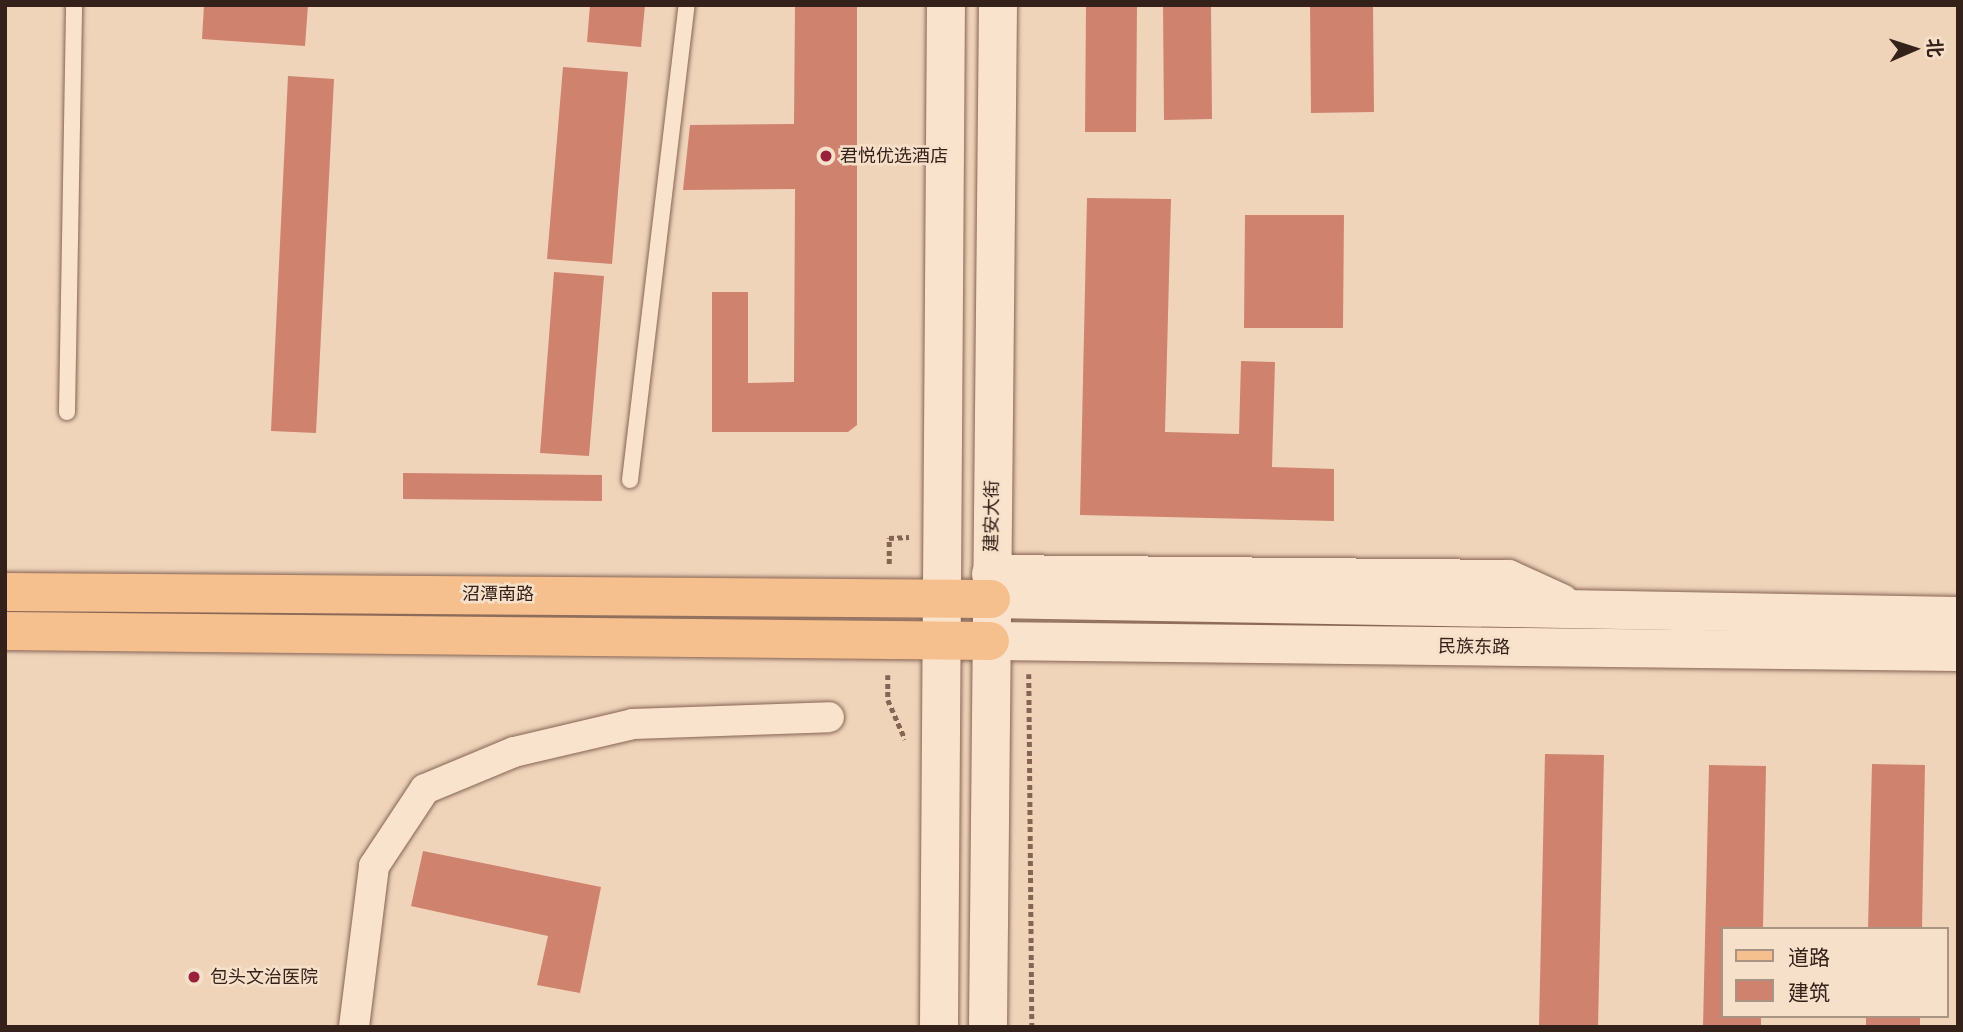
<!DOCTYPE html>
<html>
<head>
<meta charset="utf-8">
<style>
	body { margin:0 }
	#map { position:relative; width:1963px; height:1032px; overflow:hidden; background:#efd4ba; font-family:Lora,"Noto Sans SC",serif }
	div>[style] { position:absolute }
	[style*='--x'] { left:calc(var(--x)*1px); top:calc(var(--y)*1px); width:calc(var(--w)*1px); rotate:calc(var(--a)*1deg) }
	.building>* { inset:0; background:#cf826e }
	.path>* { height:4.5px; margin-top:-2.25px; transform-origin:0; background:repeating-linear-gradient(90deg,#866454 0 5px,transparent 0 8.5px) }
	.roads { filter:drop-shadow(0 0 2px #866454) drop-shadow(0 0 2px #866454) }
	.lane>* { height:16px; margin:-8px; padding:0 8px; transform-origin:8px; border-radius:8px; background:#fae3cd }
	.street>* { height:30px; margin:-15px; padding:0 15px; transform-origin:15px; border-radius:15px; background:#fae3cd }
	.secondary>* { height:38px; margin:-19px; padding:0 19px; transform-origin:19px; border-radius:19px; background:#fae3cd }
	.primary>* { height:38px; margin:-19px; padding:0 19px; transform-origin:19px; border-radius:19px; background:#f6c08e }
	.dots>* { width:19px; height:19px; translate:-50% -50%; box-sizing:border-box; border:4px solid #f7e0c9; border-radius:50% }
	span { translate:-50% -50%; white-space:nowrap; text-align:center; line-height:1.15; -webkit-text-stroke:5px #f7e0c9; paint-order:stroke }
	.poi-label { font-size:18px; color:#34211a }
	.left { translate:0 -50%; text-align:left }
	.street-label { font-size:18px; color:#34211a }
	.frame { position:absolute; inset:0; border:7px solid #34211a; pointer-events:none }
	.legend { position:absolute; left:1721px; top:927px; width:228px; height:91px; box-sizing:border-box; background:#f7e0c9; border:2px solid #a99483; margin:0; padding:9px 12px; list-style:none; font-size:21px; color:#34211a }
	.legend li { display:flex; align-items:center; gap:14px; height:35px }
	.legend b { width:35px; border:2px solid #a99483 }
	.north { position:absolute; left:1879px; top:14px; width:70px; height:70px; -webkit-text-stroke:5px #f7e0c9; paint-order:stroke; rotate:87deg; font-size:19px; font-weight:700; line-height:28px; text-align:center; color:#34211a }
	.north::after { content:''; display:block; margin:auto; width:24px; height:32px; background:#34211a; clip-path:polygon(50% 0,100% 100%,50% 72%,0 100%) }
</style>
</head>
<body>
<div id="map">
	<div class="building">
		<i style="clip-path:polygon(204px 5px,308px 5px,305px 46px,202px 39px)"></i>
		<i style="clip-path:polygon(590px 5px,645px 5px,641px 47px,587px 42px)"></i>
		<i style="clip-path:polygon(795px 5px,857px 5px,857px 425px,848px 432px,712px 432px,712px 292px,748px 292px,748px 383px,794px 382px,795px 189px,683px 190px,690px 125px,794px 124px)"></i>
		<i style="clip-path:polygon(1086px 5px,1137px 5px,1136px 132px,1085px 132px)"></i>
		<i style="clip-path:polygon(1163px 5px,1211px 5px,1212px 119px,1164px 120px)"></i>
		<i style="clip-path:polygon(1310px 5px,1373px 5px,1374px 112px,1311px 113px)"></i>
		<i style="clip-path:polygon(563px 67px,628px 72px,612px 264px,547px 259px)"></i>
		<i style="clip-path:polygon(288px 76px,334px 79px,316px 433px,271px 431px)"></i>
		<i style="clip-path:polygon(1087px 198px,1171px 199px,1165px 432px,1239px 434px,1241px 361px,1275px 362px,1272px 467px,1334px 469px,1334px 521px,1080px 515px)"></i>
		<i style="clip-path:polygon(1245px 215px,1344px 215px,1343px 328px,1244px 328px)"></i>
		<i style="clip-path:polygon(554px 272px,604px 276px,589px 456px,540px 453px)"></i>
		<i style="clip-path:polygon(403px 473px,602px 475px,602px 501px,403px 499px)"></i>
		<i style="clip-path:polygon(1545px 754px,1604px 755px,1598px 1027px,1539px 1027px)"></i>
		<i style="clip-path:polygon(1872px 764px,1925px 765px,1922px 929px,1868px 929px)"></i>
		<i style="clip-path:polygon(1709px 765px,1766px 766px,1763px 929px,1723px 929px,1723px 1016px,1761px 1016px,1761px 1027px,1703px 1027px)"></i>
		<i style="clip-path:polygon(423px 851px,601px 887px,580px 993px,537px 985px,548px 936px,411px 906px)"></i>
		<i style="clip-path:polygon(1866px 1016px,1920px 1016px,1920px 1027px,1866px 1027px)"></i>
	</div>
	<div class="path">
		<i style="--x:889;--y:564;--w:26;--a:-90"></i>
		<i style="--x:889;--y:538;--w:20;--a:-3"></i>
		<i style="--x:1029;--y:674;--w:353;--a:89.5"></i>
		<i style="--x:888;--y:675;--w:25;--a:90"></i>
		<i style="--x:888;--y:700;--w:43;--a:66.4"></i>
	</div>
	<div class="roads">
		<div class="lane">
			<i style="--x:67;--y:412;--w:407;--a:-89"></i>
			<i style="--x:630;--y:480;--w:478;--a:-83.2"></i>
		</div>
		<div class="street">
			<i style="--x:354;--y:1027;--w:162;--a:-82.9"></i>
			<i style="--x:374;--y:866;--w:92;--a:-56.5"></i>
			<i style="--x:425;--y:789;--w:96;--a:-22.6"></i>
			<i style="--x:514;--y:752;--w:122;--a:-13.2"></i>
			<i style="--x:633;--y:724;--w:196;--a:-2"></i>
		</div>
		<div class="secondary">
			<i style="--x:991;--y:574;--w:517;--a:0.55"></i>
			<i style="--x:1508;--y:579;--w:58;--a:24.4"></i>
			<i style="--x:991;--y:599;--w:967;--a:1.01"></i>
			<i style="--x:990;--y:641;--w:968;--a:0.65"></i>
			<i style="--x:939;--y:1027;--w:1022;--a:-89.61"></i>
			<i style="--x:988;--y:1027;--w:1022;--a:-89.44"></i>
		</div>
		<div class="primary">
			<i style="--x:5;--y:592;--w:986;--a:0.41"></i>
			<i style="--x:5;--y:631;--w:985;--a:0.58"></i>
		</div>
	</div>
	<div class="dots">
		<i style="left:826px;top:156px;background:#98213b"></i>
		<i style="left:194px;top:977px;background:#98213b"></i>
	</div>
	<div class="poi-label">
		<span class="left" style="left:840px;top:156px">君悦优选酒店</span>
		<span class="left" style="left:210px;top:977px">包头文治医院</span>
	</div>
	<div class="street-label">
		<span style="left:992px;top:516px;rotate:-89deg">建安大街</span>
		<span style="left:498px;top:594px">沼潭南路</span>
		<span style="left:1474px;top:647px;rotate:1deg">民族东路</span>
	</div>
	<div class="frame"></div>
	<ul class="legend">
	<li><b style="height:9px;background:#f6c08e"></b>道路</li>
	<li><b style="height:19px;background:#cf826e"></b>建筑</li>
	</ul>
	<div class="north">北</div>
</div>
</body>
</html>
